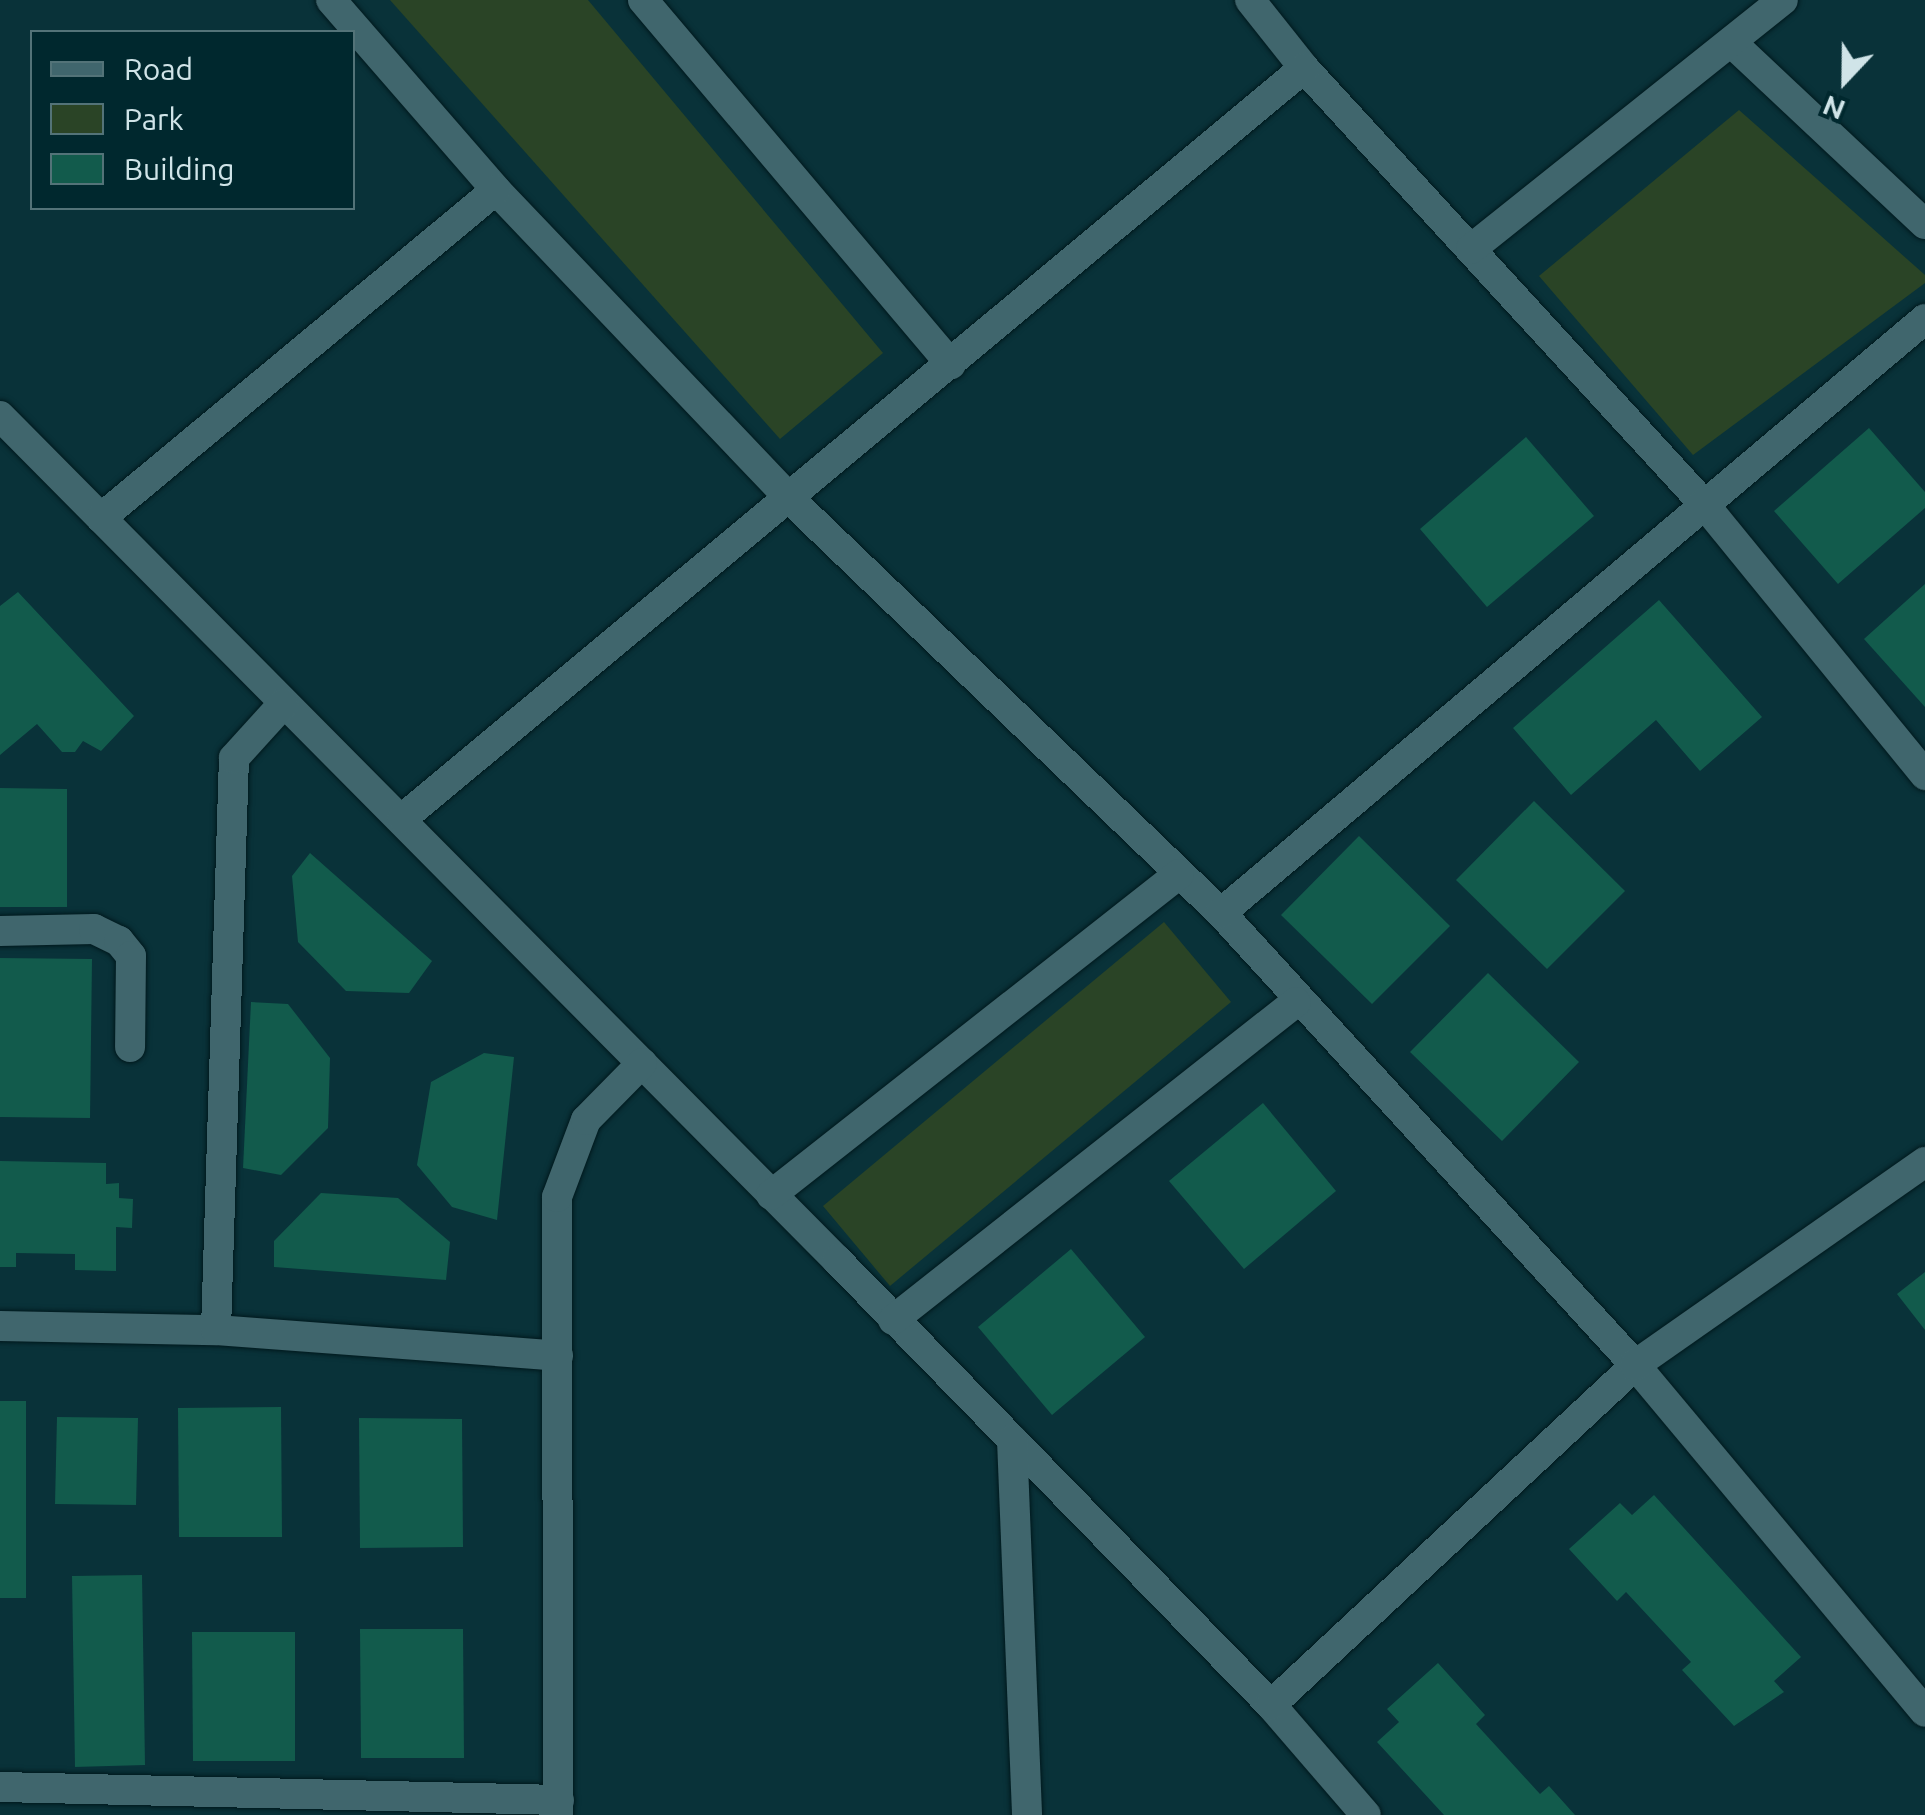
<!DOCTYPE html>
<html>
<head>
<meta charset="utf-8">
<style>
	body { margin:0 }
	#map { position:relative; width:1925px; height:1815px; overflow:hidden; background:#093239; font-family:Ubuntu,sans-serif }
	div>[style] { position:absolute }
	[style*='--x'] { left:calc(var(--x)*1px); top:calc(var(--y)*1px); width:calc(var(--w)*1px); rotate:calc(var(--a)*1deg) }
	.green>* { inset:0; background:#2a4426 }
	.building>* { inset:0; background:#125b4c }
	.roads { filter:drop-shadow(0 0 2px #00191d) drop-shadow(0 0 2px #00191d) }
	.minor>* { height:30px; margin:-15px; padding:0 15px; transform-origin:15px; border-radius:15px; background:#40666d }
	span { translate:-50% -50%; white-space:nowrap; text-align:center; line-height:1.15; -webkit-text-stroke:9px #00282e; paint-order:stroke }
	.legend { position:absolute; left:30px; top:30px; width:325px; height:180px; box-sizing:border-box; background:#00282e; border:2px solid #537378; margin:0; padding:12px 18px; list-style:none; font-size:30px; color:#d0e4e8 }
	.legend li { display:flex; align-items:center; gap:20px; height:50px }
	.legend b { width:50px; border:2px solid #537378 }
	.north { position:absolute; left:1795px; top:30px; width:100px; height:100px; -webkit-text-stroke:8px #00282e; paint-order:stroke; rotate:202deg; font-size:28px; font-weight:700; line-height:40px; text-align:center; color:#d0e4e8 }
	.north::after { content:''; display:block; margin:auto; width:35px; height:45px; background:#d0e4e8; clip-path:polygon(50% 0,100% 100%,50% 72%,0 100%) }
</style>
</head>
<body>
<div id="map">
	<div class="green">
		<i style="clip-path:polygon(390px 0,588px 0,883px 353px,780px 439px)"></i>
		<i style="clip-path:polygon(1739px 110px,1925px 275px,1925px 283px,1693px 455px,1539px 276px)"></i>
		<i style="clip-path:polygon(1164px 922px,1231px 1002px,890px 1286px,823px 1206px)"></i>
	</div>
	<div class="building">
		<i style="clip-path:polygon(1869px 428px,1925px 492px,1925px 508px,1838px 584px,1774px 511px)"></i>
		<i style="clip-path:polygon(1526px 437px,1594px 516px,1487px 607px,1420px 529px)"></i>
		<i style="clip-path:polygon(1925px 584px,1925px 707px,1864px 639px)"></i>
		<i style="clip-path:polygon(18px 592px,134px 716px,101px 751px,83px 741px,75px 752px,62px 752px,37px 724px,0 755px,0 606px)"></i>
		<i style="clip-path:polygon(1659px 600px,1762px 717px,1700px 771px,1656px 720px,1571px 795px,1513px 728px)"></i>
		<i style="clip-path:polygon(0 788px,67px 789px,67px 907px,0 907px)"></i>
		<i style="clip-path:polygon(1534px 801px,1625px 891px,1547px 969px,1456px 880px)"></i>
		<i style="clip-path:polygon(1359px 836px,1450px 926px,1372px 1004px,1281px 915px)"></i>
		<i style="clip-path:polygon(310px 853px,432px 961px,409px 993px,346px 991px,298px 942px,292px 876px)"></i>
		<i style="clip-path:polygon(0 958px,92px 959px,90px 1118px,0 1117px)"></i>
		<i style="clip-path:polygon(1488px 973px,1579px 1062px,1502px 1141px,1410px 1052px)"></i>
		<i style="clip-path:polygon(251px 1002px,288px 1004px,330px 1058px,328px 1128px,281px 1175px,243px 1168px)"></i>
		<i style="clip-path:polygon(484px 1053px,514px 1057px,497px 1220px,452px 1207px,417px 1165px,431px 1082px)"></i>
		<i style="clip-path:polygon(1263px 1103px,1336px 1191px,1244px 1269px,1169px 1181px)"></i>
		<i style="clip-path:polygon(0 1161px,106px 1163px,106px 1184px,119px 1183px,119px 1198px,133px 1199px,132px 1228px,116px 1227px,116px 1271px,75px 1270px,75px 1254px,16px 1253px,16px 1267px,0 1267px)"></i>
		<i style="clip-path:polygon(321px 1193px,398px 1198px,450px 1242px,446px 1280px,274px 1267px,274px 1241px)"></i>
		<i style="clip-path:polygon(1071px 1249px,1145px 1337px,1052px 1415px,978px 1327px)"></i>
		<i style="clip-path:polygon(1925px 1272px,1925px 1330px,1897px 1294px)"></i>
		<i style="clip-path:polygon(0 1401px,26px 1401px,26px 1598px,0 1598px)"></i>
		<i style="clip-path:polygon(281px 1407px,282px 1537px,179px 1537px,178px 1408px)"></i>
		<i style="clip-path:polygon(57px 1417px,138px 1418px,136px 1505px,55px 1504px)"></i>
		<i style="clip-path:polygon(359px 1418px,462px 1419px,463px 1547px,360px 1548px)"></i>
		<i style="clip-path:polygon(1654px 1495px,1801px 1657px,1774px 1681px,1784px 1692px,1734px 1726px,1682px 1670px,1691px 1662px,1626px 1592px,1617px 1601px,1569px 1549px,1620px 1503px,1632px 1515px)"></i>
		<i style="clip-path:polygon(142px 1575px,145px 1765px,75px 1767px,72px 1576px)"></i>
		<i style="clip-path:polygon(360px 1629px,463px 1629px,464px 1758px,361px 1758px)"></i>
		<i style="clip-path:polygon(192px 1632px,295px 1632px,295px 1761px,193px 1761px)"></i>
		<i style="clip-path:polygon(1438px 1663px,1485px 1715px,1476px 1724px,1540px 1794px,1549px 1786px,1575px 1815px,1444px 1815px,1377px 1742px,1399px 1722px,1387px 1709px)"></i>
	</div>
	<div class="roads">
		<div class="minor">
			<i style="--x:331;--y:0;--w:252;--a:49"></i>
			<i style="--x:496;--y:190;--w:429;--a:46.4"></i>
			<i style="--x:792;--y:501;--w:595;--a:43.84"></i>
			<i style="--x:1221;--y:913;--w:613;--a:47.51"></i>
			<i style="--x:1635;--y:1365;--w:452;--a:50.1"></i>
			<i style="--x:643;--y:0;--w:477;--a:49.8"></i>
			<i style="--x:1250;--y:0;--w:87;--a:51.5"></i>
			<i style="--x:1304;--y:68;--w:592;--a:47.47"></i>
			<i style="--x:1704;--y:504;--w:350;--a:50.8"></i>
			<i style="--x:1731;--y:42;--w:266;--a:43.2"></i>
			<i style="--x:1471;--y:249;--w:399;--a:-38.6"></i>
			<i style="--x:0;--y:416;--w:1189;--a:45.24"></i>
			<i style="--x:837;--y:1260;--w:622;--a:45.72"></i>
			<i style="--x:1271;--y:1705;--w:145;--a:49.2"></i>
			<i style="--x:101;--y:518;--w:513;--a:-39.71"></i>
			<i style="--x:403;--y:818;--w:1172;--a:-39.77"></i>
			<i style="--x:1221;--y:913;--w:921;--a:-40.16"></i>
			<i style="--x:0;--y:931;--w:94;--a:-1.2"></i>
			<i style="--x:94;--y:929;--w:28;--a:26"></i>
			<i style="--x:119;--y:941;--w:19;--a:51"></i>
			<i style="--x:131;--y:956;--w:91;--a:90.6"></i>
			<i style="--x:771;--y:1195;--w:519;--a:-38.19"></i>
			<i style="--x:893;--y:1320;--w:513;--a:-38.28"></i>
			<i style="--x:0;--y:1326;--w:216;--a:1.1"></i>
			<i style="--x:216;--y:1330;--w:343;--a:4.3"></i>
			<i style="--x:216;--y:1330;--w:572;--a:-88.2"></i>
			<i style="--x:234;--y:758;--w:73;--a:-47.8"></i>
			<i style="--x:1012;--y:1440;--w:375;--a:87.7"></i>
			<i style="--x:1271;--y:1705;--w:498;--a:-43"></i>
			<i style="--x:1635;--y:1365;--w:354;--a:-35"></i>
			<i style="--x:0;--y:1787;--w:559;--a:1.33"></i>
			<i style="--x:558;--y:1815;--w:618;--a:-90.09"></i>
			<i style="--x:557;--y:1197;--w:82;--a:-69.4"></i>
			<i style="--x:586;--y:1120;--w:80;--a:-45.5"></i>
		</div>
	</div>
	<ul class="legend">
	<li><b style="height:12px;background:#40666d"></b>Road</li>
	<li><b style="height:28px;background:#2a4426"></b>Park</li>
	<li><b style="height:28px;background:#125b4c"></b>Building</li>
	</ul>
	<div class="north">N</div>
</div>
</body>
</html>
